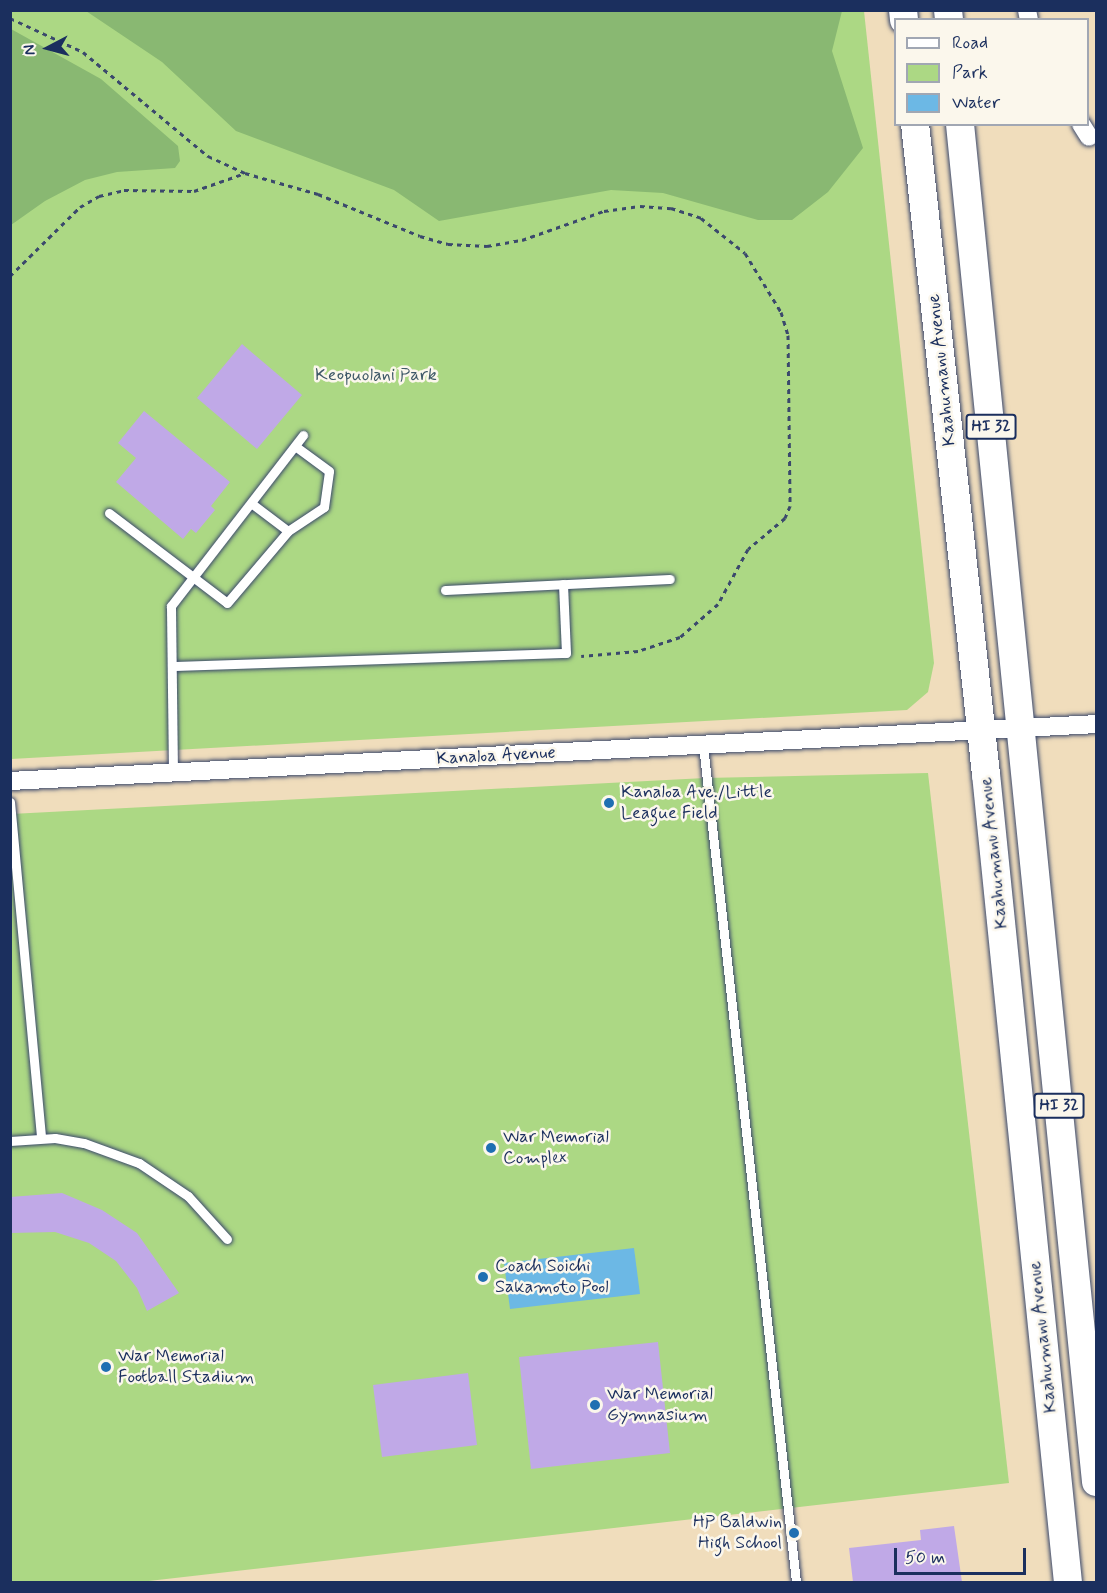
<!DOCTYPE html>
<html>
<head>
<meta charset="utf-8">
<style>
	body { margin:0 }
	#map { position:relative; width:1107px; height:1593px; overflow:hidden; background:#f0ddbc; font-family:Mynerve,sans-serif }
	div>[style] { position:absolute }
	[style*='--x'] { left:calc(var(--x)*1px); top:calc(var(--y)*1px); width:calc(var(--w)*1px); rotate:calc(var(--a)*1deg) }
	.green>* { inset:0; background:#acd884 }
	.forest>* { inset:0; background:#89b872 }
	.water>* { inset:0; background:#6cb8e5 }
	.building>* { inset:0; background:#c0a9e7 }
	.path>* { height:3px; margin-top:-1.5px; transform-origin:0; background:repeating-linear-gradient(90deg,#3b496c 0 4.5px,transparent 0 9px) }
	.roads { filter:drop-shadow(0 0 2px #3b496c) drop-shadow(0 0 2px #3b496c) }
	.service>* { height:9px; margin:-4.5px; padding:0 4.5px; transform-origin:4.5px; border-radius:4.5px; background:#fff }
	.minor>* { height:18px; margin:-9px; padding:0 9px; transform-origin:9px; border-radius:9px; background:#fff }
	.primary>* { height:28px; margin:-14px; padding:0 14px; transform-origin:14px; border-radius:14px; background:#fff }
	.dots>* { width:16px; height:16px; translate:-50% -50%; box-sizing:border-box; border:3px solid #fbf7ec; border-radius:50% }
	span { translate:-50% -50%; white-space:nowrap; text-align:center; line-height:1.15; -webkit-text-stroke:5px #fbf7ec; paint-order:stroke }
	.shield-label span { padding:2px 4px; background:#fbf7ec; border:2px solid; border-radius:4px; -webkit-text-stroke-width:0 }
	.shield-label { font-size:16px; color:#1b2f5e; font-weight:700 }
	.street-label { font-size:18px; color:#1b2f5e }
	.park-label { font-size:18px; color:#3f5968 }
	.poi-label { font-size:18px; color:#1b2f5e }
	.left { translate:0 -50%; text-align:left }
	.right { translate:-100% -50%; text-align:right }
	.frame { position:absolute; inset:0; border:12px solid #1b2f5e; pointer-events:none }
	.legend { position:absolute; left:894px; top:18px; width:195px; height:108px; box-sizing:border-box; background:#fbf7ec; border:2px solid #a1a7b3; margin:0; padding:8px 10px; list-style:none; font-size:18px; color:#1b2f5e }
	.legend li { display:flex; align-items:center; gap:12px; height:30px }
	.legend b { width:30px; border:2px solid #a1a7b3 }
	.north { position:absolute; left:18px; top:18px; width:60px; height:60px; -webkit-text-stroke:4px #fbf7ec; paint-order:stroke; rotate:264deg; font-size:16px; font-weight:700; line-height:24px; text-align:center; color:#1b2f5e }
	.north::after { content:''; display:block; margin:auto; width:21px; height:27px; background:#1b2f5e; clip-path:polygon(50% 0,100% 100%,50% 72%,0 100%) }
	.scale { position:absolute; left:894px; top:1548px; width:132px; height:27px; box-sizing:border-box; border:3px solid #1b2f5e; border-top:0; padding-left:8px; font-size:18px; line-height:21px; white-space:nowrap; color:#1b2f5e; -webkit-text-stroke:4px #fbf7ec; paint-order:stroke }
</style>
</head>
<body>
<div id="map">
	<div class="green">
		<i style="clip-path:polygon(11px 11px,864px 11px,934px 663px,928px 692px,907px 710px,11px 759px)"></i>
		<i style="clip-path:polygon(928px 773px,1009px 1483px,140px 1582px,11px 1582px,11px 814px,705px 778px)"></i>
	</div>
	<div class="forest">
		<i style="clip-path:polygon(86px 11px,842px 11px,832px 51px,863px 148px,828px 192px,792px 220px,758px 220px,663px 193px,611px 190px,439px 221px,394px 190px,236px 131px,162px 62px)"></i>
		<i style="clip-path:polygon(11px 29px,101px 79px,178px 146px,180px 161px,175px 168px,117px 172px,85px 180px,45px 201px,11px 225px)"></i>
	</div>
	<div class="water">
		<i style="clip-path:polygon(634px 1248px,640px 1294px,510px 1309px,504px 1263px)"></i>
	</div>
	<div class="building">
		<i style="clip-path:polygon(242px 344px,302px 395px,257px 449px,197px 398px)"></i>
		<i style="clip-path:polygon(144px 411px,230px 482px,211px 506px,215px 510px,196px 533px,191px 529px,183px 539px,116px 482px,136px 458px,118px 443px)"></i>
		<i style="clip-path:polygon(62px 1193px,102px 1210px,137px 1233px,179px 1293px,147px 1311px,137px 1288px,116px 1261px,89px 1243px,55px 1232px,10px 1233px,10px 1197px)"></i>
		<i style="clip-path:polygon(658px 1342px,670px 1453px,531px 1469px,519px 1357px)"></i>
		<i style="clip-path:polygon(468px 1373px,477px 1445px,382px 1457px,373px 1385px)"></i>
		<i style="clip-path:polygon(954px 1526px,962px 1582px,853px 1582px,849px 1548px,921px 1540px,920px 1530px)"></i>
	</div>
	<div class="path">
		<i style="--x:10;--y:18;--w:81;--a:25"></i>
		<i style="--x:83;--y:52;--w:163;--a:39.8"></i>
		<i style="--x:208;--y:156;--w:41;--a:24.7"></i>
		<i style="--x:245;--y:173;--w:76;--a:16"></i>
		<i style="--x:318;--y:194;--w:110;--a:22.4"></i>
		<i style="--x:420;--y:236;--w:29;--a:16"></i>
		<i style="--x:448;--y:244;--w:39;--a:3"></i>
		<i style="--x:487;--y:246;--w:36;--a:-10"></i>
		<i style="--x:522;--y:240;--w:87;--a:-19.5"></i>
		<i style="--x:604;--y:211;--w:36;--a:-8"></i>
		<i style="--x:640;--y:206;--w:31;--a:4"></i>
		<i style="--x:671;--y:208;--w:32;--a:18"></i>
		<i style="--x:701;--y:218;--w:56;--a:38.5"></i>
		<i style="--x:745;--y:253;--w:69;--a:58.6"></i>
		<i style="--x:781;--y:312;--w:24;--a:73"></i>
		<i style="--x:788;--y:335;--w:171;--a:89.3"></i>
		<i style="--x:790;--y:506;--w:13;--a:113"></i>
		<i style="--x:785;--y:518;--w:48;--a:140"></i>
		<i style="--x:748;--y:549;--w:63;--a:118.6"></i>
		<i style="--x:718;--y:604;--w:50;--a:139"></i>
		<i style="--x:680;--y:637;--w:44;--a:161.6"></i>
		<i style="--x:638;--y:651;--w:57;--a:175"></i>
		<i style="--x:10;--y:276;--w:98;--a:-44.6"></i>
		<i style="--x:80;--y:207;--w:22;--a:-30"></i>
		<i style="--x:99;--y:196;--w:26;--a:-13"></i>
		<i style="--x:124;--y:190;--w:70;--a:0.8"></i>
		<i style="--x:194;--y:191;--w:54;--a:-19.4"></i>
	</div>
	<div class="roads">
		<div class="service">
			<i style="--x:109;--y:513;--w:148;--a:37.3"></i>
			<i style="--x:227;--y:603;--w:94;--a:-49.7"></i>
			<i style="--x:288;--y:531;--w:46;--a:-142.9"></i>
			<i style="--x:288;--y:531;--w:43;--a:-33.7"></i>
			<i style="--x:324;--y:507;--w:36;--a:-82"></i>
			<i style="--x:329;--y:471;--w:42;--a:-143.7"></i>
			<i style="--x:445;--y:590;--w:225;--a:-2.8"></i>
			<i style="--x:172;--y:666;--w:394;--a:-1.9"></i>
			<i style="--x:566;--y:653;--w:69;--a:-92.5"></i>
			<i style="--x:703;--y:745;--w:842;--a:83.66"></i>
			<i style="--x:173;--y:772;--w:166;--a:-90.7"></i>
			<i style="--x:171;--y:606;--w:216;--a:-52.3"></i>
			<i style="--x:10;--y:802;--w:337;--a:84.7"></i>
			<i style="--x:10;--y:1141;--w:45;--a:-3.8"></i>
			<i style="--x:55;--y:1138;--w:29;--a:10"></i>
			<i style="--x:84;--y:1143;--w:59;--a:20"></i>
			<i style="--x:139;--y:1163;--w:59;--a:34"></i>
			<i style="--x:188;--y:1196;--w:58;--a:47.8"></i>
		</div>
		<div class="minor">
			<i style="--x:1027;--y:10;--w:10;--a:79"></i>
			<i style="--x:1081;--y:124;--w:15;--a:58"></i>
			<i style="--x:10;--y:781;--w:1087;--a:-3"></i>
		</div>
		<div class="primary">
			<i style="--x:903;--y:10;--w:10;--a:84"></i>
			<i style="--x:948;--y:10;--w:10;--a:84"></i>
			<i style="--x:915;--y:124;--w:654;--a:83.77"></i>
			<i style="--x:986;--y:774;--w:812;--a:84.21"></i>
			<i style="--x:960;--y:124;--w:1365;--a:84.28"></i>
		</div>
	</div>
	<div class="dots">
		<i style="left:609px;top:803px;background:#1f6fb2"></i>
		<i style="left:491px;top:1148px;background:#1f6fb2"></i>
		<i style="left:483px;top:1277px;background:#1f6fb2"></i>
		<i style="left:106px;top:1367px;background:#1f6fb2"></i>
		<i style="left:595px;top:1405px;background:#1f6fb2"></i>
		<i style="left:794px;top:1533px;background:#1f6fb2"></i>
	</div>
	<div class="shield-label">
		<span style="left:991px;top:427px">HI 32</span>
		<span style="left:1059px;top:1106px">HI 32</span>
	</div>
	<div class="street-label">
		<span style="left:942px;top:370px;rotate:-96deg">Kaahumanu Avenue</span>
		<span style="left:496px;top:756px;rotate:-3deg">Kanaloa Avenue</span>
		<span style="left:994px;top:853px;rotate:-96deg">Kaahumanu Avenue</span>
		<span style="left:1043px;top:1337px;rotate:-96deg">Kaahumanu Avenue</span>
	</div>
	<div class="park-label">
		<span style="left:376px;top:375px">Keopuolani Park</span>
	</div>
	<div class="poi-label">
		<span class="left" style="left:621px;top:803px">Kanaloa Ave./Little<br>League Field</span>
		<span class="left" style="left:503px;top:1148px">War Memorial<br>Complex</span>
		<span class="left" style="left:495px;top:1277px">Coach Soichi<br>Sakamoto Pool</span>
		<span class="left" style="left:118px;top:1367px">War Memorial<br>Football Stadium</span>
		<span class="left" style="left:607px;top:1405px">War Memorial<br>Gymnasium</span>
		<span class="right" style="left:782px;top:1533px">HP Baldwin<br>High School</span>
	</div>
	<div class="frame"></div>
	<ul class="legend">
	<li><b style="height:8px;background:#fff"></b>Road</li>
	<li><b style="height:16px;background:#acd884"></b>Park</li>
	<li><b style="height:16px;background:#6cb8e5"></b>Water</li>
	</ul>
	<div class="north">N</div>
	<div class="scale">50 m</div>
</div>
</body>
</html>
